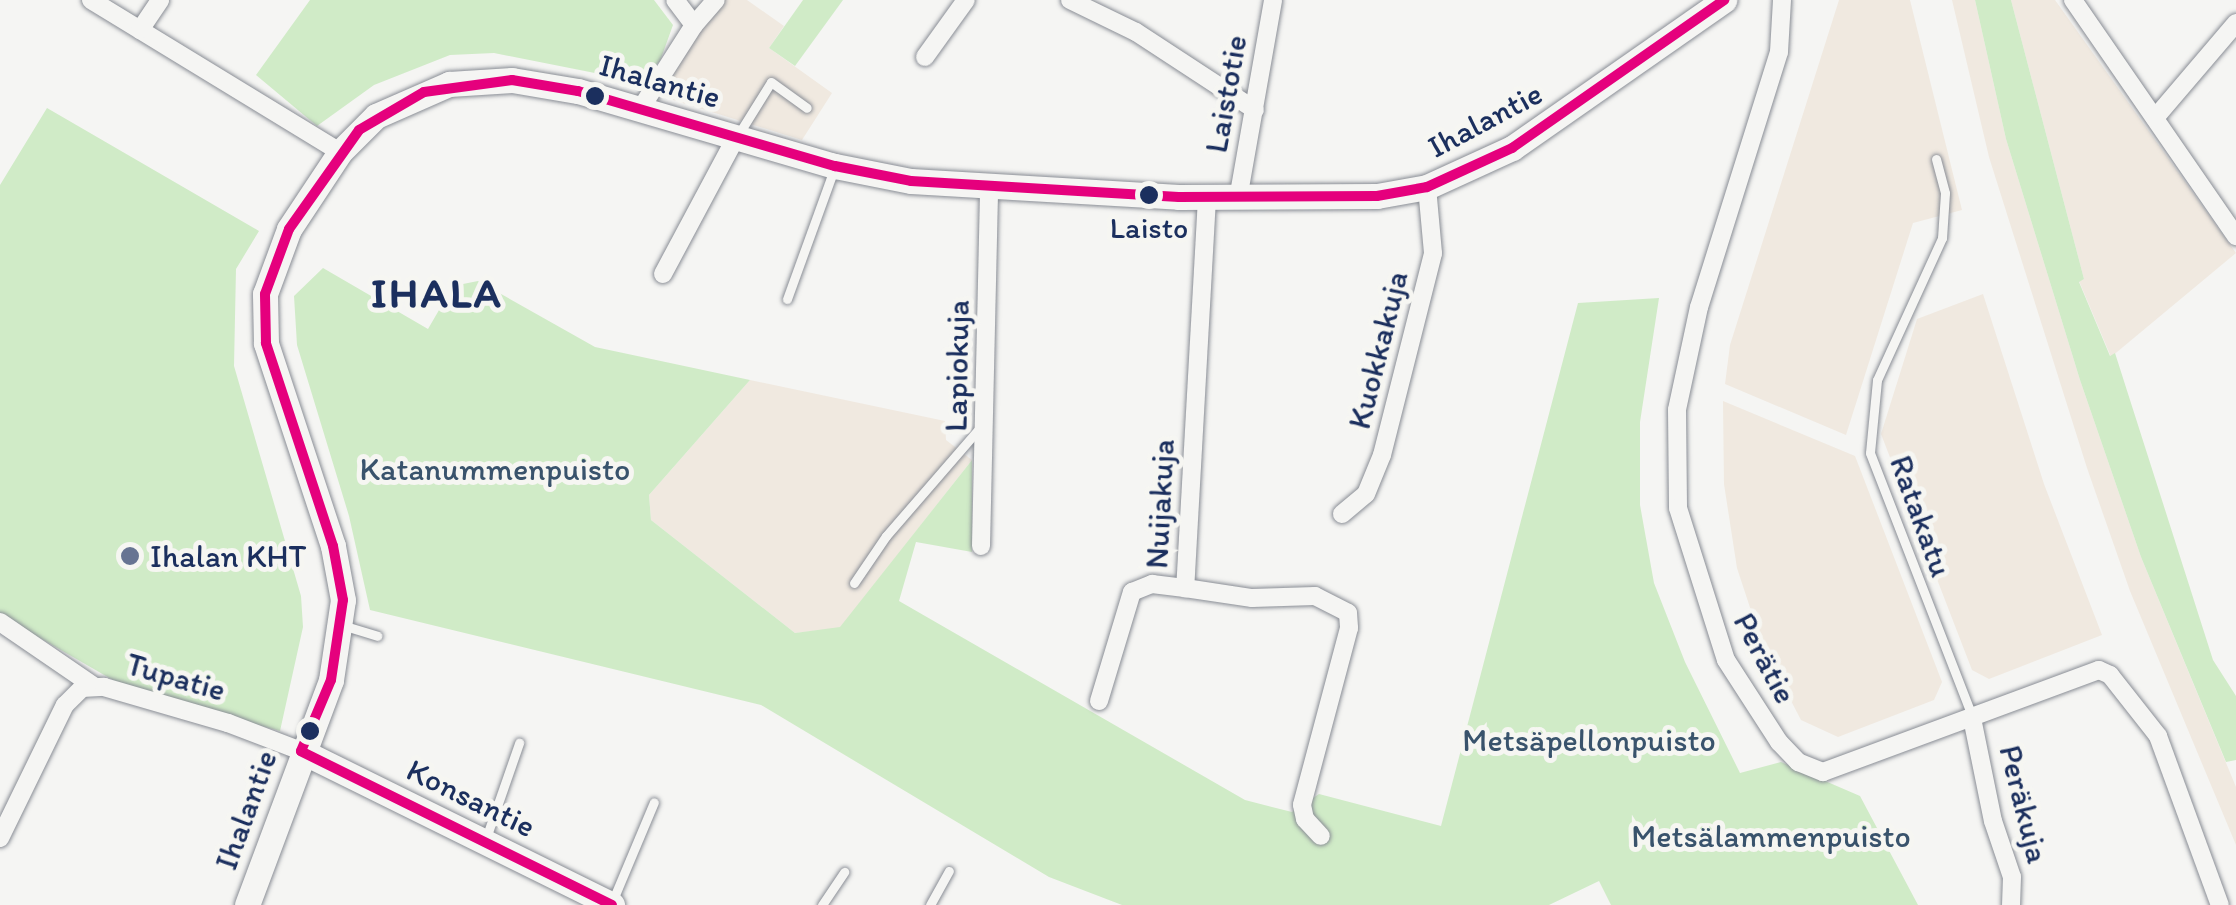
<!DOCTYPE html>
<html>
<head>
<meta charset="utf-8">
<style>
	body { margin:0 }
	#map { position:relative; width:2236px; height:905px; overflow:hidden; background:#f5f5f3; font-family:Itim,sans-serif }
	div>[style] { position:absolute }
	[style*='--x'] { left:calc(var(--x)*1px); top:calc(var(--y)*1px); width:calc(var(--w)*1px); rotate:calc(var(--a)*1deg) }
	.built>* { inset:0; background:#f0e9e0 }
	.green>* { inset:0; background:#d0ebc7 }
	.roads { filter:drop-shadow(0 0 2px #898d95) drop-shadow(0 0 2px #898d95) }
	.lane>* { height:9px; margin:-4.5px; padding:0 4.5px; transform-origin:4.5px; border-radius:4.5px; background:#f5f5f3 }
	.street>* { height:18px; margin:-9px; padding:0 9px; transform-origin:9px; border-radius:9px; background:#f5f5f3 }
	.secondary>* { height:25px; margin:-12.5px; padding:0 12.5px; transform-origin:12.5px; border-radius:12.5px; background:#f5f5f3 }
	.bus-1>* { height:10px; margin:-5px; padding:0 5px; transform-origin:5px; border-radius:5px; background:#e5007d }
	.dots>* { width:28px; height:28px; translate:-50% -50%; box-sizing:border-box; border:5px solid #f6f6f2; border-radius:50% }
	span { translate:-50% -50%; white-space:nowrap; text-align:center; line-height:1.15; -webkit-text-stroke:10px #f6f6f2; paint-order:stroke }
	.bus-label { font-size:30px; color:#1b2f5e }
	.street-label { font-size:32px; color:#1b2f5e }
	.park-label { font-size:32px; color:#39536c }
	.poi-label { font-size:32px; color:#1b2f5e }
	.left { translate:0 -50%; text-align:left }
	.district-label { font-size:42px; color:#1b2f5e; font-weight:700; letter-spacing:2.5px }
</style>
</head>
<body>
<div id="map">
	<div class="built">
		<i style="clip-path:polygon(718px 0,747px 0,784px 26px,769px 48px,832px 93px,802px 140px,673px 100px,667px 85px)"></i>
		<i style="clip-path:polygon(1839px 0,1910px 0,1962px 210px,1913px 223px,1846px 435px,1725px 384px,1730px 345px)"></i>
		<i style="clip-path:polygon(1952px 0,1975px 0,2006px 139px,2080px 380px,2141px 557px,2236px 787px,2236px 845px,2130px 591px,2087px 468px,1989px 157px)"></i>
		<i style="clip-path:polygon(2011px 0,2055px 0,2236px 253px,2111px 357px,2079px 281px,2084px 279px)"></i>
		<i style="clip-path:polygon(1983px 294px,2044px 484px,2102px 635px,1989px 679px,1972px 670px,1881px 434px,1917px 319px)"></i>
		<i style="clip-path:polygon(750px 380px,945px 421px,946px 440px,972px 460px,840px 628px,795px 633px,651px 520px,649px 495px)"></i>
		<i style="clip-path:polygon(1723px 401px,1855px 456px,1942px 682px,1934px 700px,1838px 737px,1801px 720px,1763px 647px,1737px 568px,1724px 484px)"></i>
	</div>
	<div class="green">
		<i style="clip-path:polygon(310px 0,654px 0,673px 25px,660px 61px,644px 77px,615px 77px,494px 53px,450px 55px,374px 85px,317px 126px,256px 75px)"></i>
		<i style="clip-path:polygon(803px 0,843px 0,795px 66px,769px 48px)"></i>
		<i style="clip-path:polygon(1975px 0,2011px 0,2084px 279px,2079px 282px,2110px 356px,2115px 353px,2213px 660px,2236px 696px,2236px 760px,2226px 762px,2141px 557px,2080px 380px,2006px 139px)"></i>
		<i style="clip-path:polygon(47px 108px,259px 231px,236px 269px,234px 366px,301px 596px,303px 627px,280px 731px,132px 691px,0 615px,0 185px)"></i>
		<i style="clip-path:polygon(323px 268px,428px 329px,453px 286px,478px 281px,595px 347px,750px 380px,649px 495px,651px 520px,795px 633px,840px 627px,972px 460px,972px 552px,916px 542px,899px 601px,1245px 800px,1292px 812px,1319px 794px,1441px 826px,1578px 303px,1659px 298px,1640px 422px,1640px 505px,1654px 583px,1685px 662px,1740px 773px,1781px 762px,1860px 796px,1918px 905px,1611px 905px,1599px 881px,1549px 905px,1122px 905px,1049px 877px,761px 705px,370px 610px,349px 516px,297px 345px,294px 296px)"></i>
	</div>
	<div class="roads">
		<div class="lane">
			<i style="--x:738;--y:135;--w:62;--a:-58.1"></i>
			<i style="--x:771;--y:82;--w:44;--a:35.8"></i>
			<i style="--x:1936;--y:159;--w:35;--a:75"></i>
			<i style="--x:1945;--y:193;--w:45;--a:93.8"></i>
			<i style="--x:1942;--y:238;--w:156;--a:114.6"></i>
			<i style="--x:1877;--y:380;--w:73;--a:95.5"></i>
			<i style="--x:1870;--y:453;--w:282;--a:68.8"></i>
			<i style="--x:787;--y:299;--w:138;--a:-70.1"></i>
			<i style="--x:854;--y:583;--w:57;--a:-55.8"></i>
			<i style="--x:886;--y:536;--w:148;--a:-49.1"></i>
			<i style="--x:342;--y:625;--w:37;--a:17"></i>
			<i style="--x:486;--y:838;--w:101;--a:-70.8"></i>
			<i style="--x:612;--y:902;--w:108;--a:-67.2"></i>
			<i style="--x:822;--y:905;--w:40;--a:-56"></i>
			<i style="--x:930;--y:905;--w:39;--a:-61"></i>
		</div>
		<div class="street">
			<i style="--x:91;--y:0;--w:292;--a:31.4"></i>
			<i style="--x:1070;--y:0;--w:73;--a:25.9"></i>
			<i style="--x:1136;--y:32;--w:142;--a:33.2"></i>
			<i style="--x:1782;--y:0;--w:52;--a:93.3"></i>
			<i style="--x:1779;--y:52;--w:267;--a:107.4"></i>
			<i style="--x:1699;--y:307;--w:105;--a:102.1"></i>
			<i style="--x:1677;--y:410;--w:98;--a:89.4"></i>
			<i style="--x:1678;--y:508;--w:159;--a:72.5"></i>
			<i style="--x:1726;--y:660;--w:98;--a:57.1"></i>
			<i style="--x:1779;--y:742;--w:28;--a:46"></i>
			<i style="--x:1798;--y:762;--w:27;--a:22"></i>
			<i style="--x:1823;--y:772;--w:294;--a:-20.3"></i>
			<i style="--x:2099;--y:670;--w:12;--a:24"></i>
			<i style="--x:2110;--y:675;--w:78;--a:51.8"></i>
			<i style="--x:2158;--y:736;--w:180;--a:69.9"></i>
			<i style="--x:2073;--y:0;--w:287;--a:55.4"></i>
			<i style="--x:694;--y:25;--w:33;--a:-49"></i>
			<i style="--x:140;--y:30;--w:36;--a:-56"></i>
			<i style="--x:925;--y:57;--w:70;--a:-54.3"></i>
			<i style="--x:641;--y:108;--w:98;--a:-57.4"></i>
			<i style="--x:694;--y:25;--w:31;--a:-127"></i>
			<i style="--x:2155;--y:118;--w:125;--a:-49.5"></i>
			<i style="--x:1207;--y:198;--w:391;--a:93.2"></i>
			<i style="--x:1185;--y:588;--w:68;--a:8.5"></i>
			<i style="--x:1252;--y:598;--w:63;--a:-1.8"></i>
			<i style="--x:1315;--y:596;--w:37;--a:27"></i>
			<i style="--x:1348;--y:613;--w:15;--a:86"></i>
			<i style="--x:1349;--y:628;--w:183;--a:104.9"></i>
			<i style="--x:1302;--y:805;--w:14;--a:78"></i>
			<i style="--x:1305;--y:819;--w:23;--a:47"></i>
			<i style="--x:1238;--y:199;--w:202;--a:-80"></i>
			<i style="--x:663;--y:274;--w:155;--a:-61.9"></i>
			<i style="--x:1342;--y:514;--w:31;--a:-40"></i>
			<i style="--x:1366;--y:494;--w:42;--a:-67.7"></i>
			<i style="--x:1382;--y:455;--w:208;--a:-75.8"></i>
			<i style="--x:1433;--y:253;--w:66;--a:-95.2"></i>
			<i style="--x:981;--y:546;--w:359;--a:-88.7"></i>
			<i style="--x:0;--y:622;--w:112;--a:34.4"></i>
			<i style="--x:1099;--y:701;--w:114;--a:-73.2"></i>
			<i style="--x:1132;--y:592;--w:22;--a:-22"></i>
			<i style="--x:1152;--y:584;--w:33;--a:7"></i>
			<i style="--x:1972;--y:718;--w:105;--a:78.5"></i>
			<i style="--x:1993;--y:821;--w:59;--a:71.3"></i>
			<i style="--x:2012;--y:877;--w:28;--a:92"></i>
			<i style="--x:0;--y:838;--w:148;--a:-64"></i>
			<i style="--x:65;--y:705;--w:24;--a:-45"></i>
			<i style="--x:82;--y:688;--w:22;--a:-3"></i>
			<i style="--x:104;--y:687;--w:129;--a:16.2"></i>
			<i style="--x:228;--y:723;--w:78;--a:21"></i>
		</div>
		<div class="secondary">
			<i style="--x:301;--y:751;--w:347;--a:26.3"></i>
			<i style="--x:247;--y:905;--w:240;--a:-69.5"></i>
			<i style="--x:331;--y:680;--w:81;--a:-81.5"></i>
			<i style="--x:343;--y:600;--w:55;--a:-100.5"></i>
			<i style="--x:333;--y:546;--w:214;--a:-108.3"></i>
			<i style="--x:266;--y:343;--w:49;--a:-91.2"></i>
			<i style="--x:265;--y:294;--w:69;--a:-69.7"></i>
			<i style="--x:289;--y:229;--w:92;--a:-56.5"></i>
			<i style="--x:340;--y:152;--w:51;--a:-45"></i>
			<i style="--x:376;--y:116;--w:80;--a:-23.7"></i>
			<i style="--x:449;--y:84;--w:63;--a:-3.6"></i>
			<i style="--x:512;--y:80;--w:67;--a:9.5"></i>
			<i style="--x:578;--y:91;--w:268;--a:16.3"></i>
			<i style="--x:835;--y:166;--w:77;--a:11.2"></i>
			<i style="--x:911;--y:181;--w:268;--a:3.4"></i>
			<i style="--x:1179;--y:197;--w:198;--a:-0.3"></i>
			<i style="--x:1377;--y:196;--w:51;--a:-10.2"></i>
			<i style="--x:1427;--y:187;--w:94;--a:-24.6"></i>
			<i style="--x:1512;--y:148;--w:259;--a:-34.9"></i>
		</div>
	</div>
	<div class="bus-1">
		<i style="--x:612;--y:905;--w:347;--a:-153.7"></i>
		<i style="--x:301;--y:751;--w:77;--a:-67.1"></i>
		<i style="--x:331;--y:680;--w:81;--a:-81.5"></i>
		<i style="--x:343;--y:600;--w:55;--a:-100.5"></i>
		<i style="--x:333;--y:546;--w:214;--a:-108.3"></i>
		<i style="--x:266;--y:343;--w:49;--a:-91.2"></i>
		<i style="--x:265;--y:294;--w:69;--a:-69.7"></i>
		<i style="--x:289;--y:229;--w:121;--a:-54.7"></i>
		<i style="--x:359;--y:130;--w:75;--a:-30.3"></i>
		<i style="--x:424;--y:92;--w:89;--a:-7.8"></i>
		<i style="--x:512;--y:80;--w:67;--a:9.5"></i>
		<i style="--x:578;--y:91;--w:268;--a:16.3"></i>
		<i style="--x:835;--y:166;--w:77;--a:11.2"></i>
		<i style="--x:911;--y:181;--w:268;--a:3.4"></i>
		<i style="--x:1179;--y:197;--w:198;--a:-0.3"></i>
		<i style="--x:1377;--y:196;--w:51;--a:-10.2"></i>
		<i style="--x:1427;--y:187;--w:94;--a:-24.6"></i>
		<i style="--x:1512;--y:148;--w:259;--a:-34.9"></i>
	</div>
	<div class="dots">
		<i style="left:595px;top:96px;background:#1b2f5e"></i>
		<i style="left:1149px;top:195px;background:#1b2f5e"></i>
		<i style="left:130px;top:556px;background:#677492"></i>
		<i style="left:310px;top:731px;background:#1b2f5e"></i>
	</div>
	<div class="bus-label">
		<span style="left:1149px;top:228px">Laisto</span>
	</div>
	<div class="street-label">
		<span style="left:660px;top:81px;rotate:16deg">Ihalantie</span>
		<span style="left:1226px;top:94px;rotate:-80deg">Laistotie</span>
		<span style="left:1485px;top:120px;rotate:-28deg">Ihalantie</span>
		<span style="left:1378px;top:350px;rotate:-76deg">Kuokkakuja</span>
		<span style="left:957px;top:366px;rotate:-89deg">Lapiokuja</span>
		<span style="left:1160px;top:504px;rotate:-87deg">Nuijakuja</span>
		<span style="left:1921px;top:516px;rotate:70deg">Ratakatu</span>
		<span style="left:1765px;top:658px;rotate:62deg">Perätie</span>
		<span style="left:176px;top:677px;rotate:16deg">Tupatie</span>
		<span style="left:471px;top:798px;rotate:26deg">Konsantie</span>
		<span style="left:2024px;top:804px;rotate:76deg">Peräkuja</span>
		<span style="left:246px;top:810px;rotate:-70deg">Ihalantie</span>
	</div>
	<div class="park-label">
		<span style="left:495px;top:469px">Katanummenpuisto</span>
		<span style="left:1589px;top:740px">Metsäpellonpuisto</span>
		<span style="left:1771px;top:836px">Metsälammenpuisto</span>
	</div>
	<div class="poi-label">
		<span class="left" style="left:150px;top:556px">Ihalan KHT</span>
	</div>
	<div class="district-label">
		<span style="left:437px;top:293px">IHALA</span>
	</div>
</div>
</body>
</html>
